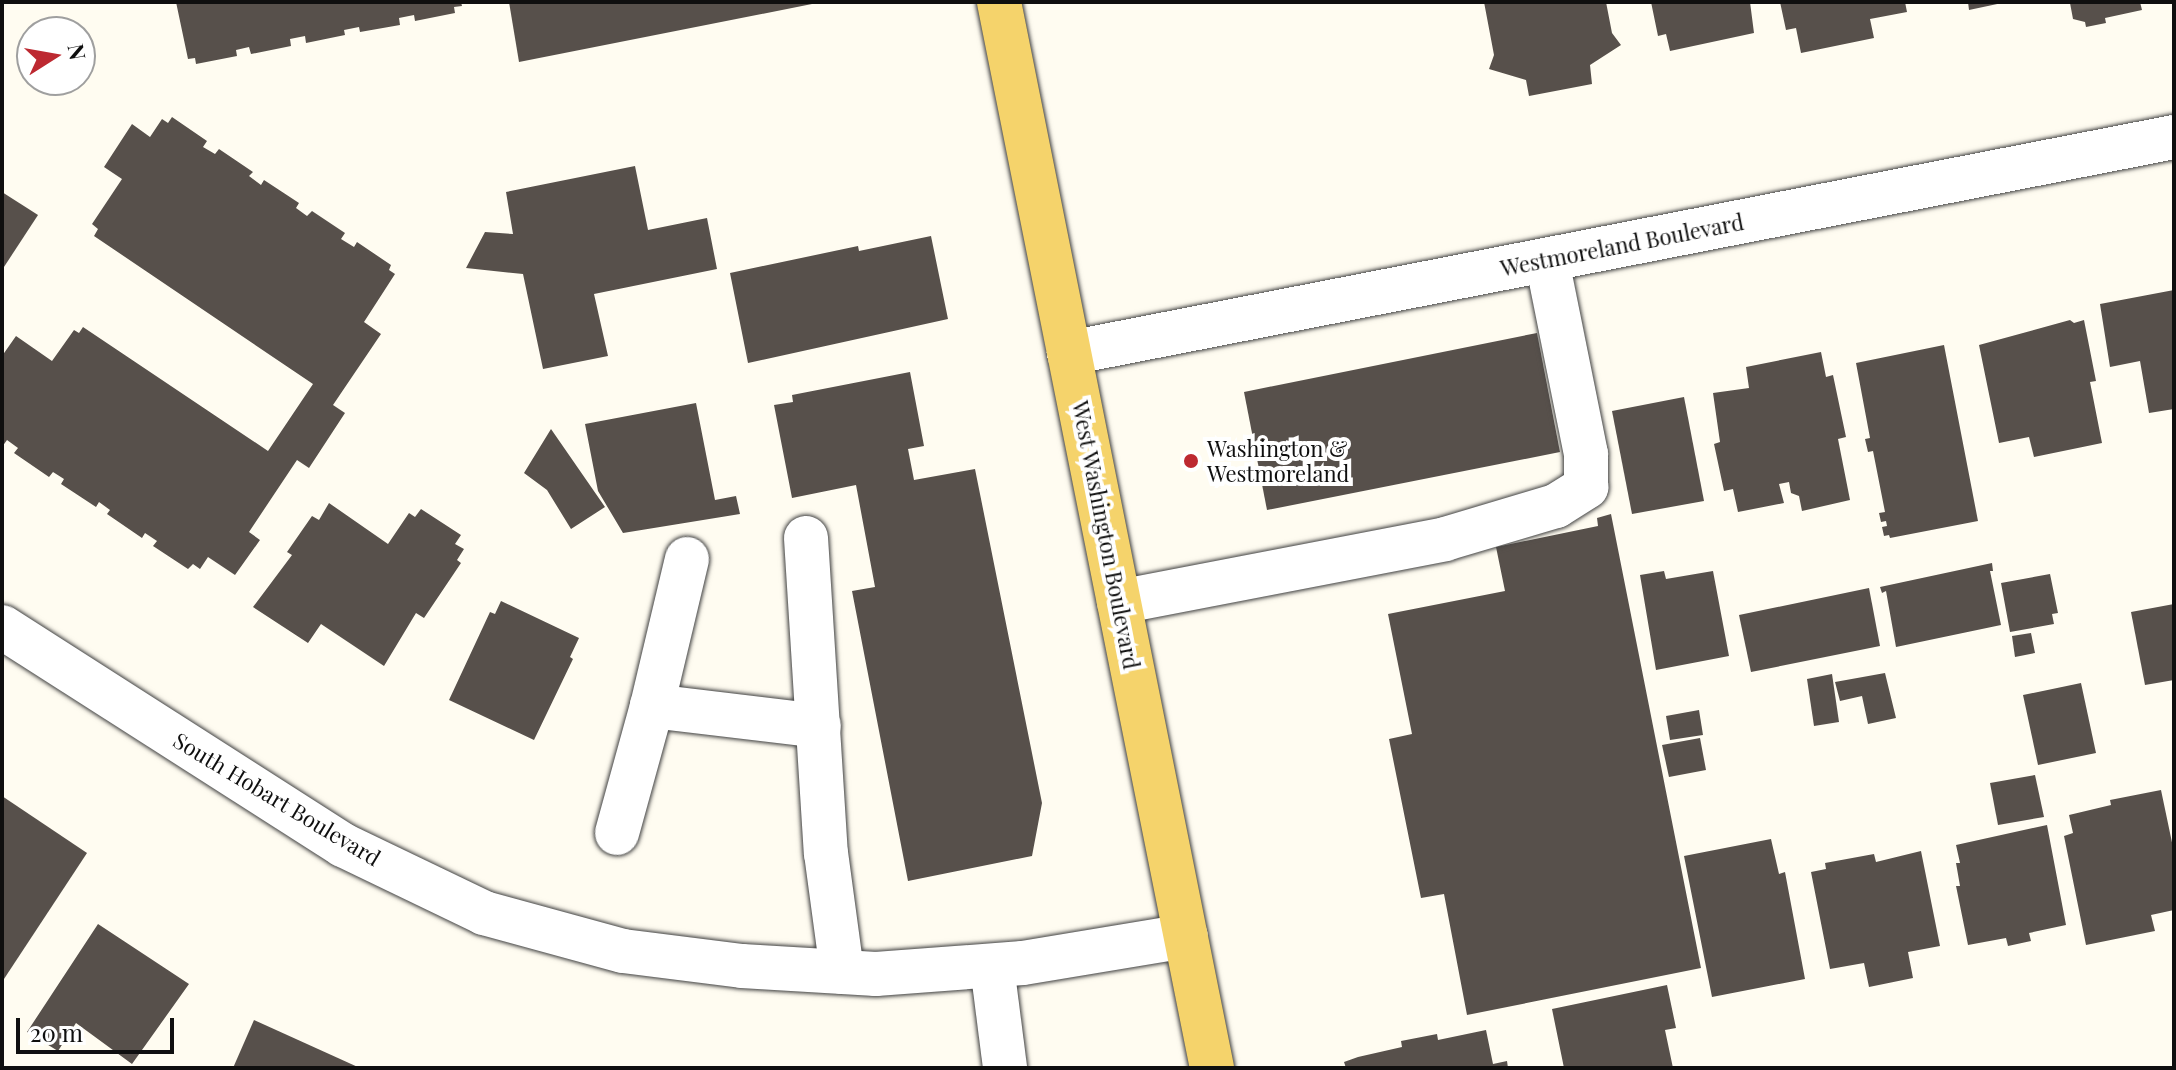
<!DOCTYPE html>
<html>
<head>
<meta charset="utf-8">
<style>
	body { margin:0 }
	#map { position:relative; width:2176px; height:1070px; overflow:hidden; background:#fffcf1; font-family:"Playfair Display",serif }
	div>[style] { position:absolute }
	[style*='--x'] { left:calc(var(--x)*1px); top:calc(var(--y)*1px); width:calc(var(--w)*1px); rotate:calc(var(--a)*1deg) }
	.building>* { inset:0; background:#57504b }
	.roads { filter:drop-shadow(0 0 2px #424242) drop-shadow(0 0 2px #424242) }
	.minor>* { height:44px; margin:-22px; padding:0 22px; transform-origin:22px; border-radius:22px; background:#fff }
	.major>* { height:44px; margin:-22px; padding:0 22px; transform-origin:22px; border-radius:22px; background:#f5d36b }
	.dots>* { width:22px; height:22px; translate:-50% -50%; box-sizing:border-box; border:4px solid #fff; border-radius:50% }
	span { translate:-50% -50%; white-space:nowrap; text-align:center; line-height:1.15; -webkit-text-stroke:8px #fff; paint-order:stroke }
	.street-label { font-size:22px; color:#0f0f0f }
	.poi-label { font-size:22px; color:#0f0f0f }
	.left { translate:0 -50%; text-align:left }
	.frame { position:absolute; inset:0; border:4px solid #0f0f0f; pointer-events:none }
	.north { position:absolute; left:16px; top:16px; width:80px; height:80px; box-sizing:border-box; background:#fff; border:2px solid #9f9f9f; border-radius:50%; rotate:79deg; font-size:22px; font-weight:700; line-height:32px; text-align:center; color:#0f0f0f }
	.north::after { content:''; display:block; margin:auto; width:28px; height:36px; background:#bd2931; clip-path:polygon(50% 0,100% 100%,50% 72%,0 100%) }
	.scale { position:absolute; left:16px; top:1018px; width:158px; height:36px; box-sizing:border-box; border:4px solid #0f0f0f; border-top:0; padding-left:10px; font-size:24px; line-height:28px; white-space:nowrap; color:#0f0f0f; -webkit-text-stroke:6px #fff; paint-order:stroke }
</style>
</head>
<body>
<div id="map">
	<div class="building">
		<i style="clip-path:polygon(176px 2px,461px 2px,462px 6px,454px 7px,455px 13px,415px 21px,414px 15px,399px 18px,400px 25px,360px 32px,359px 27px,344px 30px,345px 35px,306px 43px,305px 36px,290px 39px,291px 46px,251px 54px,249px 47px,236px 50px,237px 56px,196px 64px,195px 58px,188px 59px)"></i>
		<i style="clip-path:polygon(509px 2px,817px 2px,817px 3px,519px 62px)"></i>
		<i style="clip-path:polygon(1484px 2px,1606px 2px,1612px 33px,1621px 45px,1590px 65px,1592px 84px,1529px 96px,1526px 80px,1489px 69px,1494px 55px)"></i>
		<i style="clip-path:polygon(1651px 2px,1750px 2px,1754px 33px,1670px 51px,1666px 34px,1658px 36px)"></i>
		<i style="clip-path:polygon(1780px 2px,1905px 2px,1907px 12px,1870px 19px,1874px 38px,1801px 53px,1796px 28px,1786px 30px)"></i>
		<i style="clip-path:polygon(1968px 2px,2002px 2px,2002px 3px,1969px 10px)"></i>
		<i style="clip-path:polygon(2140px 2px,2142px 10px,2105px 18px,2106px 23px,2086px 27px,2085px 22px,2073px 19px,2070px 3px)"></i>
		<i style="clip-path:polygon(172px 117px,207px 141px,203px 147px,215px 154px,219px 149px,253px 172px,249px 176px,261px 185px,264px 180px,299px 203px,296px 208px,307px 216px,312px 211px,345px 233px,341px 239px,354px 247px,357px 242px,391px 265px,389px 270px,395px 274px,364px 322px,381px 334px,333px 405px,345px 413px,309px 468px,297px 460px,249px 532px,260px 540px,235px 575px,208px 557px,200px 569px,193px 564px,188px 569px,153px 546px,157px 541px,145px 533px,142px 538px,107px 514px,110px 510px,99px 502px,96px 507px,61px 484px,64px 479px,53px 472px,49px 477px,14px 453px,18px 448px,7px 440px,2px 447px,2px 356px,16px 336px,52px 361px,74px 330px,79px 333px,83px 327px,268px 451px,313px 384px,94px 236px,98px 229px,92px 224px,122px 179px,104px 167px,132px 124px,150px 137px,162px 119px,168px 123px)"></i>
		<i style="clip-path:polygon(635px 166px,648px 230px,707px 218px,717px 269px,594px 294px,608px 356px,543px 369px,523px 274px,466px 268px,485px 232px,513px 234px,506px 192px)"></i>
		<i style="clip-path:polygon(2px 192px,38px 215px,2px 270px)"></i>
		<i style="clip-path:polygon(931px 236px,948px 319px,748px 363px,730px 273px,858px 246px,859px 251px)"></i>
		<i style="clip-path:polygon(2174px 290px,2174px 409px,2149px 413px,2140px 361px,2110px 367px,2100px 304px)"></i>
		<i style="clip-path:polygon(2070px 320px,2074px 323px,2084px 320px,2096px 381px,2090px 382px,2102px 443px,2034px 457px,2029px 437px,1999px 443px,1979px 345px)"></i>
		<i style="clip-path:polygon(1537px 333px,1560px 452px,1267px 510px,1244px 392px)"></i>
		<i style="clip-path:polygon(1944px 345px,1978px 521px,1890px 538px,1889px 535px,1884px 536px,1882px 527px,1887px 526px,1886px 521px,1881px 522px,1879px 513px,1885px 512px,1873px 451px,1868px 452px,1865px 439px,1870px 438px,1856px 363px)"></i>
		<i style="clip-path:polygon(1821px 352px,1826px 377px,1833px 375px,1846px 437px,1838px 439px,1850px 500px,1802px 511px,1799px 496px,1791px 493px,1789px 482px,1779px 484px,1784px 503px,1738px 512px,1733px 489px,1724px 491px,1714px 444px,1720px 442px,1713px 393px,1749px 388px,1746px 367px)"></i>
		<i style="clip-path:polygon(910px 372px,924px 446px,908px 449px,914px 480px,975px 469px,1042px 803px,1032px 856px,908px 881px,852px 591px,875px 587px,856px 485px,792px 498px,774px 405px,793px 402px,792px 395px)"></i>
		<i style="clip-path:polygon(1684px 397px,1704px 501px,1632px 514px,1612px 411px)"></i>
		<i style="clip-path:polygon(696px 403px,715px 500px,736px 496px,740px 514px,623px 533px,598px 491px,585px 424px)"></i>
		<i style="clip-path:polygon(551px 429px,605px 507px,571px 529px,547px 490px,524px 473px)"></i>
		<i style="clip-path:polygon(329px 503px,388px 544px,409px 513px,415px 517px,421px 509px,461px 535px,455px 544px,464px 549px,457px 560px,461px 563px,424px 618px,416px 613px,384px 666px,321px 624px,308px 643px,253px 607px,292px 555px,287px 552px,312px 516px,319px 520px)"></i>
		<i style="clip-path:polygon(1611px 514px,1701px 968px,1467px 1015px,1444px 894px,1421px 898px,1389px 739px,1412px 734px,1388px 614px,1505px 591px,1496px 547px,1598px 526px,1597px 518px)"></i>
		<i style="clip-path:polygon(1992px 563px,1993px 571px,1990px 571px,2001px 625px,1896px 647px,1886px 591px,1882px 593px,1880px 587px)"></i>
		<i style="clip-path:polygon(1664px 571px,1666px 579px,1713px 571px,1729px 656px,1656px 670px,1640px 575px)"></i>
		<i style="clip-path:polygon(2050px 574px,2058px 613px,2052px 614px,2054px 624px,2010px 632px,2001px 583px)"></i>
		<i style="clip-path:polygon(1869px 588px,1880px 646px,1751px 672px,1739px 615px)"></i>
		<i style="clip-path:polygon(501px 601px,579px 638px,570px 657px,573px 659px,534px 740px,449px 700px,490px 612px,495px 614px)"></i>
		<i style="clip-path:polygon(2174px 604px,2174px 680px,2145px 685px,2131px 612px)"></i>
		<i style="clip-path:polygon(2031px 633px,2035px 653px,2015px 657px,2012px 636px)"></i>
		<i style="clip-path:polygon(1885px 673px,1896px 718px,1868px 724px,1862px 696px,1840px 701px,1835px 682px)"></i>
		<i style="clip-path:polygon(1832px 674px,1839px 722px,1814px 726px,1807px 679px)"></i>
		<i style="clip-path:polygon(2081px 683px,2096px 753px,2038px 765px,2023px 695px)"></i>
		<i style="clip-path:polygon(1699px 710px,1703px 735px,1670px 740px,1666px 716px)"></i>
		<i style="clip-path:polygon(1700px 738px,1706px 770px,1669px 777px,1662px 745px)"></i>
		<i style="clip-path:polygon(2035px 775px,2044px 817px,1998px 825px,1990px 783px)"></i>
		<i style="clip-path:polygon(2161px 790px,2174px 852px,2174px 910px,2151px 915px,2155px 931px,2086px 945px,2064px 836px,2073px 833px,2069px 815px,2111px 805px,2110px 800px)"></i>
		<i style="clip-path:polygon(2px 796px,87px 853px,2px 982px)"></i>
		<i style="clip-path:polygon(2047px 825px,2066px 925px,2029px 933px,2031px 941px,2008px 946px,2006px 938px,1968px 945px,1956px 886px,1960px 886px,1956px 863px,1960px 863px,1956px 845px)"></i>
		<i style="clip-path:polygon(1771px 839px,1779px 874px,1785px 872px,1805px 979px,1712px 997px,1684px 856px)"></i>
		<i style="clip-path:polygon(1921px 851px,1940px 946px,1908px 952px,1913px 978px,1869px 987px,1864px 963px,1830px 969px,1811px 872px,1826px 869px,1825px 863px,1874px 854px,1876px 862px)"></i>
		<i style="clip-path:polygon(98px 924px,189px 984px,132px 1064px,76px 1023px,58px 1051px,27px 1032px)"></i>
		<i style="clip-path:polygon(1667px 985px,1676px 1028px,1665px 1030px,1673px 1068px,1564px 1068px,1552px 1009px)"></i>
		<i style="clip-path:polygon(254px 1020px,360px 1068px,233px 1068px)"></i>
		<i style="clip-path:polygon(1486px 1030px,1493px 1064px,1507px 1061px,1508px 1068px,1346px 1068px,1344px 1062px,1358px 1057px,1402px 1047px,1401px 1041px,1437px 1034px,1438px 1040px)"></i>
	</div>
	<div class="roads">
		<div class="minor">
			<i style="--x:1069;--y:353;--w:1126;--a:-11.06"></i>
			<i style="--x:806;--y:538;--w:316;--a:86.4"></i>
			<i style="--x:826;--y:853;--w:120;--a:82.3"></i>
			<i style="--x:687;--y:559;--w:151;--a:103.4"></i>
			<i style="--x:652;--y:706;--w:168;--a:6.8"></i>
			<i style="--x:1119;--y:602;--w:332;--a:-10.9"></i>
			<i style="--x:1445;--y:539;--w:116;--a:-16.6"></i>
			<i style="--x:1556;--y:506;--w:36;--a:-32"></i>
			<i style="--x:1586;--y:487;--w:33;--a:-90"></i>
			<i style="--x:1586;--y:454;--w:198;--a:-101.4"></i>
			<i style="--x:2;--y:627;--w:405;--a:32.6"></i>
			<i style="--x:343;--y:845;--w:157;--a:25.7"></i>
			<i style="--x:484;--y:913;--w:144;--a:15.3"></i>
			<i style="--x:623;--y:951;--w:120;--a:7.2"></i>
			<i style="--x:742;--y:966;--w:134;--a:3.4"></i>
			<i style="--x:876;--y:974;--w:147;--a:-4.3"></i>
			<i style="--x:1023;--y:963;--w:165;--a:-9.4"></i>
			<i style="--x:617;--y:833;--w:132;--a:-74.6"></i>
			<i style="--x:992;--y:966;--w:103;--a:82.7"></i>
		</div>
		<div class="major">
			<i style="--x:999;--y:2;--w:1087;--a:78.7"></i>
		</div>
	</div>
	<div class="dots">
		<i style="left:1191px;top:461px;background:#bd2931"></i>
	</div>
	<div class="street-label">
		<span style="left:1622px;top:245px;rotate:-11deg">Westmoreland Boulevard</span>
		<span style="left:1106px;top:535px;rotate:79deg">West Washington Boulevard</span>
		<span style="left:277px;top:799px;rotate:31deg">South Hobart Boulevard</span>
	</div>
	<div class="poi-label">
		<span class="left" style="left:1207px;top:461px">Washington &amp;<br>Westmoreland</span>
	</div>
	<div class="frame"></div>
	<div class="north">N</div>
	<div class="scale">20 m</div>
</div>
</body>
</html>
